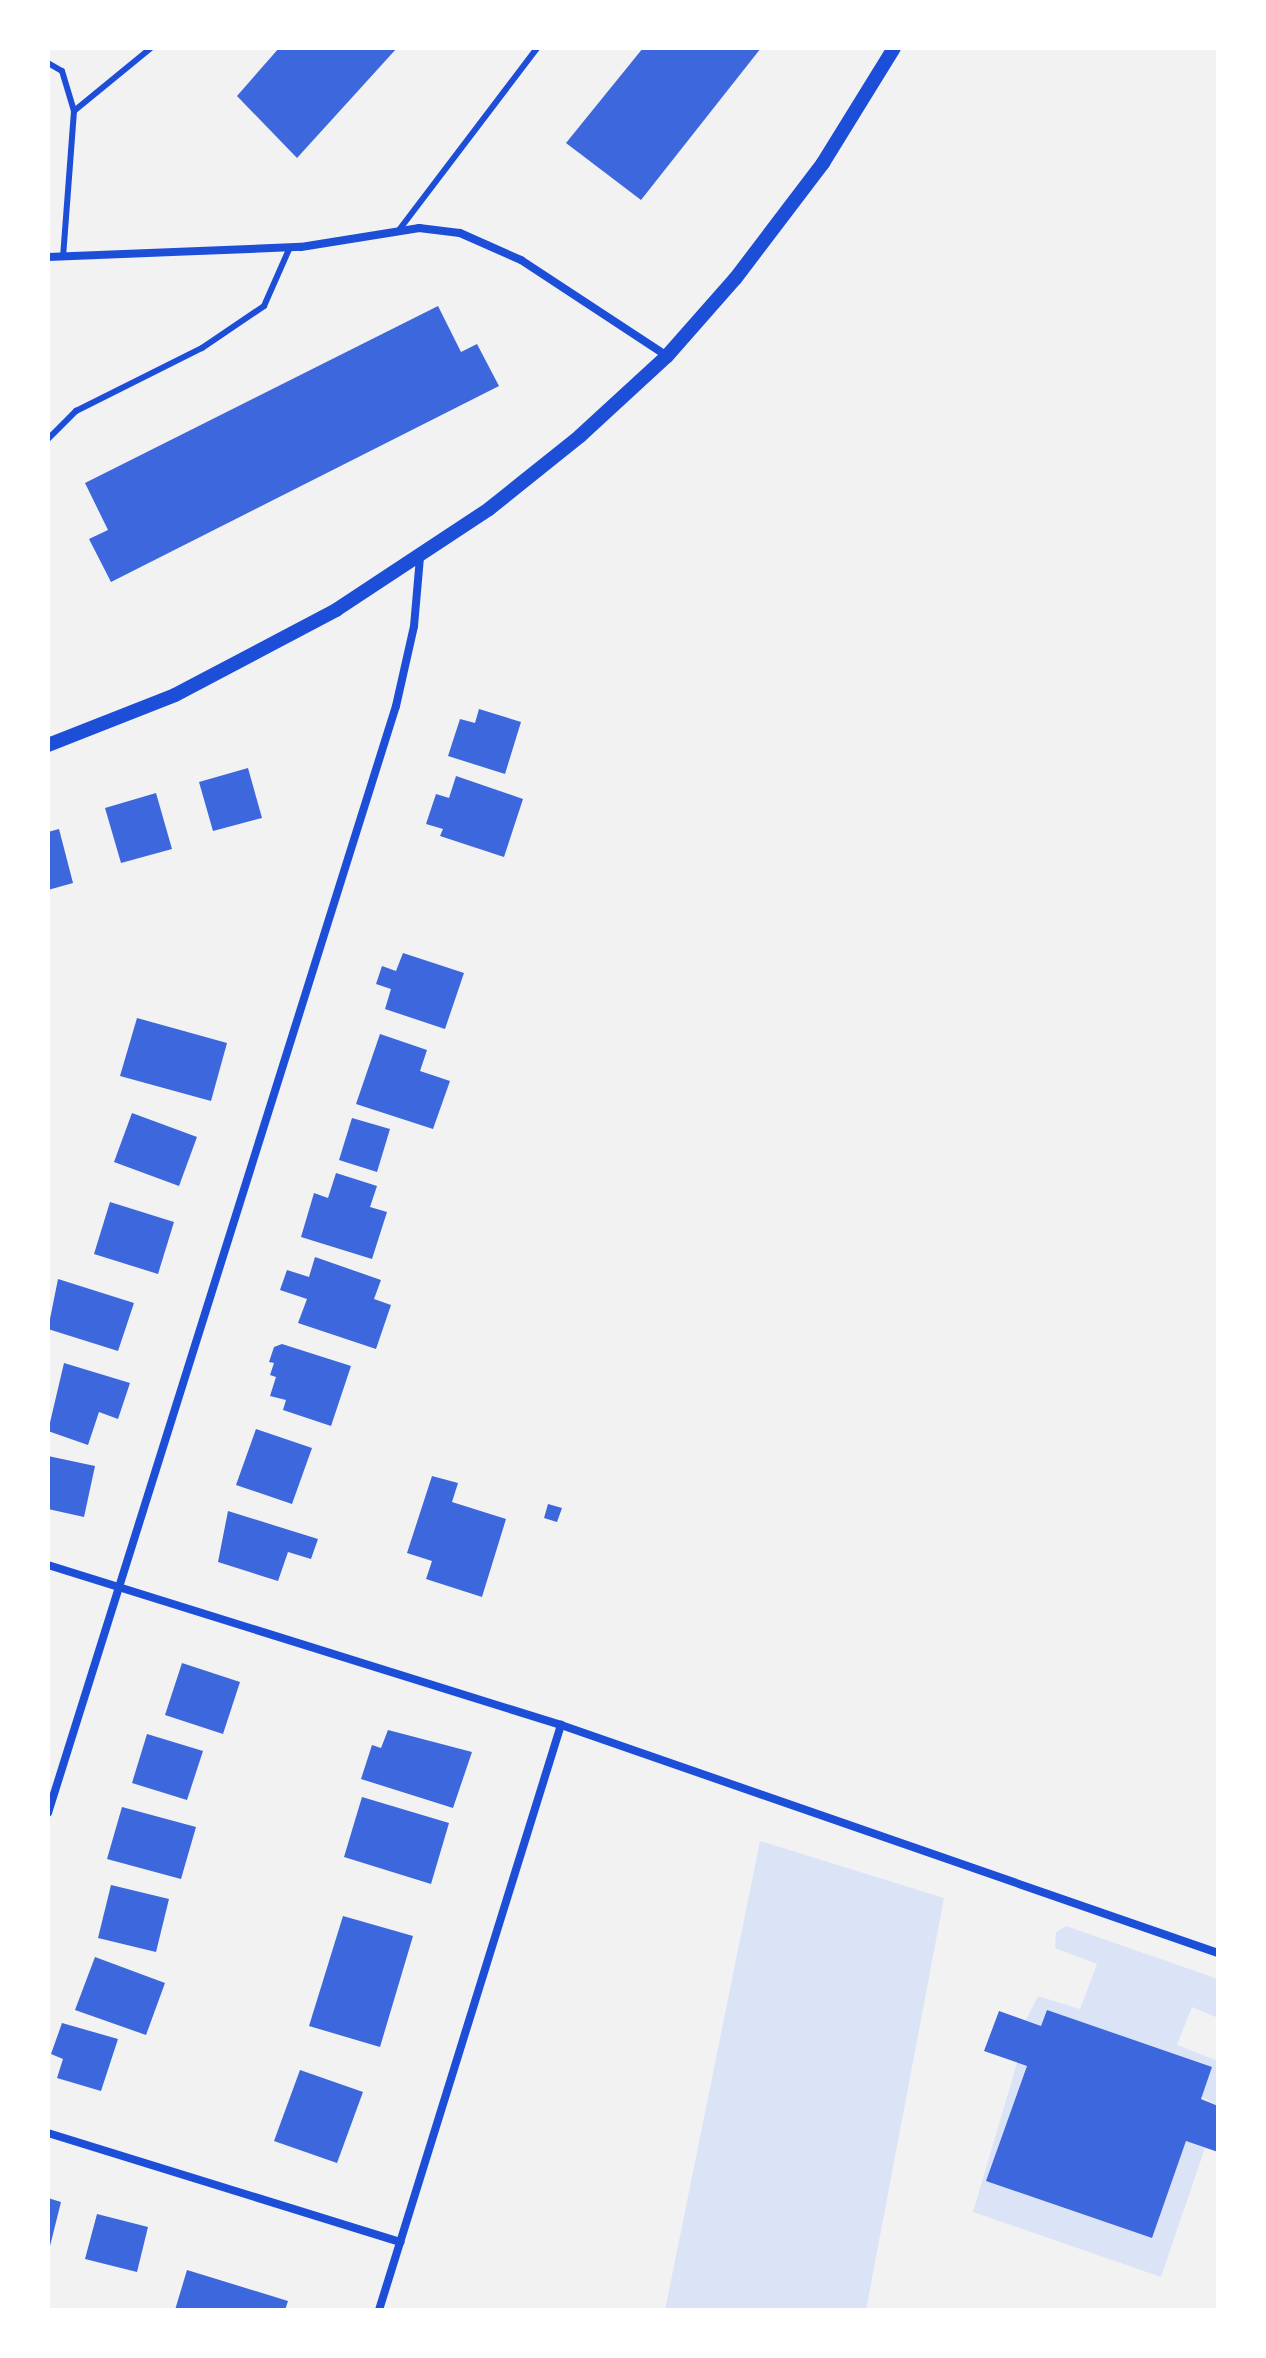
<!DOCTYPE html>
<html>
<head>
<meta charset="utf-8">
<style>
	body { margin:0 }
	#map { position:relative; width:1266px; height:2358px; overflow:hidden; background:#f2f2f2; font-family:"DM Sans",sans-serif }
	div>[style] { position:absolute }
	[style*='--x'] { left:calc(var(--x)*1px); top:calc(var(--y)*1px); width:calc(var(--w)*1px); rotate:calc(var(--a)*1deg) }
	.green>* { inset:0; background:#dbe4f7 }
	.building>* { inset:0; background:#3d67dc }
	.service>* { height:6px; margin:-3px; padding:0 3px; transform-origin:3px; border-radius:3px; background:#1d4ed8 }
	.minor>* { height:8px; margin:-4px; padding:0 4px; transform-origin:4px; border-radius:4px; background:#1d4ed8 }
	.tertiary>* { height:14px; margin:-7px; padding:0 7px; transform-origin:7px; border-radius:7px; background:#1d4ed8 }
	span { translate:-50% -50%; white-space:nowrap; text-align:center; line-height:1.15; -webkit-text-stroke:6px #fff; paint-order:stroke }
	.frame { position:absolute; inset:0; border:50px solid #fff; pointer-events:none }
</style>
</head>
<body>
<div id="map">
	<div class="green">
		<i style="clip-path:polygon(760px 1841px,944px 1898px,866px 2310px,665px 2310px)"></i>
		<i style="clip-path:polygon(1066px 1926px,1218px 1979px,1218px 2018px,1192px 2007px,1177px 2045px,1218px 2061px,1218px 2106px,1047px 2010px,1041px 2026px,1026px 2020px,1038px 1996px,1080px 2009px,1097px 1964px,1055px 1948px,1056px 1932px)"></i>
		<i style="clip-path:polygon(1017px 2063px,1027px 2066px,987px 2181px,1151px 2238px,1186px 2141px,1205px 2148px,1161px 2277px,973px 2212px)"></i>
	</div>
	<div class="building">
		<i style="clip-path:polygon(279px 48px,397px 48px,297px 158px,237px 96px)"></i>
		<i style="clip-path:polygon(643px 48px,761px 48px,641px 200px,566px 143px)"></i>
		<i style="clip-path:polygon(438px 306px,461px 352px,477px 344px,499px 386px,111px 582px,89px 539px,108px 530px,85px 483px)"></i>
		<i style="clip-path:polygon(479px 709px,521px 722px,505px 774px,448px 756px,460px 719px,475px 723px)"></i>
		<i style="clip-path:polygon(248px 768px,262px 818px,213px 831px,199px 782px)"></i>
		<i style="clip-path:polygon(456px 776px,523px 799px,504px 857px,440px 836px,443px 829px,426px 824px,436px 794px,449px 798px)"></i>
		<i style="clip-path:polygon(156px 793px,172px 849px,121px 863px,105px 808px)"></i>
		<i style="clip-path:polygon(59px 829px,73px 883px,48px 890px,48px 832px)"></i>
		<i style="clip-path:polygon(403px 953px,464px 973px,445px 1029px,385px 1009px,391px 989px,376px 984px,382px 966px,396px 971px)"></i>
		<i style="clip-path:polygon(137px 1018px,227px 1043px,211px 1101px,120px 1076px)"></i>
		<i style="clip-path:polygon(380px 1034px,427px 1050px,420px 1071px,450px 1081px,433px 1129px,356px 1104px)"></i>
		<i style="clip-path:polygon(132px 1113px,197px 1137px,179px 1186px,114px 1162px)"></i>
		<i style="clip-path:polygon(352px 1118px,390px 1129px,377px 1172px,339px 1160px)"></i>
		<i style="clip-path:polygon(336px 1173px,377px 1186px,370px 1207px,387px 1212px,372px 1259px,301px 1237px,314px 1193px,328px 1198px)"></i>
		<i style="clip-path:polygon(110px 1202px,174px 1222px,158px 1274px,94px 1254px)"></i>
		<i style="clip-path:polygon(315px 1257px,381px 1280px,374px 1299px,391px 1305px,376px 1349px,298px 1323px,307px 1299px,280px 1290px,287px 1270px,309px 1277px)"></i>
		<i style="clip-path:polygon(58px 1279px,134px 1303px,118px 1351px,48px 1329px)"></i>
		<i style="clip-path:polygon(282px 1344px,351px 1366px,331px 1426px,283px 1410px,286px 1400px,270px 1396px,276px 1377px,270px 1375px,274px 1363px,269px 1362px,274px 1347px)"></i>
		<i style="clip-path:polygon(64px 1363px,130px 1383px,118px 1419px,99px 1412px,88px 1445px,48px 1431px)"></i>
		<i style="clip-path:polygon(256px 1429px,312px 1448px,292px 1504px,236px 1485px)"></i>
		<i style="clip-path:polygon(48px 1456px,95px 1466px,84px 1517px,48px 1509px)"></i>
		<i style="clip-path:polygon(432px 1476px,458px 1483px,452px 1502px,506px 1519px,482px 1597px,426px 1579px,432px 1561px,407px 1553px)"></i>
		<i style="clip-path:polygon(548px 1504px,562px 1508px,557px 1522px,544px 1518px)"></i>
		<i style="clip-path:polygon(228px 1511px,318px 1539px,311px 1559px,288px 1552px,278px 1581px,218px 1562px)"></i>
		<i style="clip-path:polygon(182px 1663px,240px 1682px,223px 1734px,165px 1715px)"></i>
		<i style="clip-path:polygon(388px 1730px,472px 1752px,453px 1808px,361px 1779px,372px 1745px,381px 1748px)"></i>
		<i style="clip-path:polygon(147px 1734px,203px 1751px,187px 1800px,132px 1783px)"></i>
		<i style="clip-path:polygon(362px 1797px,449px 1823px,431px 1884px,344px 1857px)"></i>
		<i style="clip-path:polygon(122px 1807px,196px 1827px,181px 1879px,107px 1859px)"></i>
		<i style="clip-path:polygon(111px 1885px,169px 1899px,156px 1952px,98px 1938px)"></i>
		<i style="clip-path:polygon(343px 1916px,413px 1936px,380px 2047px,309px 2026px)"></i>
		<i style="clip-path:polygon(95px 1957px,165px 1983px,146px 2035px,75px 2010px)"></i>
		<i style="clip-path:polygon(1047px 2010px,1212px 2067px,1201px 2099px,1218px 2106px,1218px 2152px,1186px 2141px,1152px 2238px,986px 2181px,1027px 2066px,984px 2051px,999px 2011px,1041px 2026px)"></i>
		<i style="clip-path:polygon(62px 2023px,118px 2039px,101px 2091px,57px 2078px,63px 2059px,51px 2054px)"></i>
		<i style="clip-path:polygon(300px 2070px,363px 2092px,337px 2163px,274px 2141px)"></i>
		<i style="clip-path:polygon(48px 2198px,61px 2202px,49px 2250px,48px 2250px)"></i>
		<i style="clip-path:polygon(97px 2214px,148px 2227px,137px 2272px,85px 2259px)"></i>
		<i style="clip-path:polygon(187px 2270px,288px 2301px,285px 2310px,175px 2310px)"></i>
	</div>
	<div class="service">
		<i style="--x:48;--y:63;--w:16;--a:30"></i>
		<i style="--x:62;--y:71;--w:42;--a:73.3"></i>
		<i style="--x:74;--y:111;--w:145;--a:94.3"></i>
		<i style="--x:74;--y:111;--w:99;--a:-39.3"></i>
		<i style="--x:399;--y:230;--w:228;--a:-52.8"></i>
		<i style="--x:48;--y:439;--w:40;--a:-45"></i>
		<i style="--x:76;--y:411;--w:141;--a:-26.6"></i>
		<i style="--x:202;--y:348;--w:75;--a:-34.1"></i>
		<i style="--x:264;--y:306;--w:64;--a:-66.2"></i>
	</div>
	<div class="minor">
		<i style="--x:48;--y:257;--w:253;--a:-2.3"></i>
		<i style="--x:301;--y:247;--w:120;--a:-9.1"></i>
		<i style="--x:419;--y:228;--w:41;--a:7"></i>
		<i style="--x:460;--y:233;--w:67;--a:23.9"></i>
		<i style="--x:521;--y:260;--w:175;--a:33.3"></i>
		<i style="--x:48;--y:1565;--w:537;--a:17.32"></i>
		<i style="--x:561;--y:1725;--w:695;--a:19.14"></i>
		<i style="--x:48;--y:1813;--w:1160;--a:-72.55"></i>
		<i style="--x:396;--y:706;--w:82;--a:-77.3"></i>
		<i style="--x:414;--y:626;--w:69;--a:-85"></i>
		<i style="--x:48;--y:2133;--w:369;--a:17.2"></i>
		<i style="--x:379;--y:2310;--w:613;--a:-72.72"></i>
	</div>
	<div class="tertiary">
		<i style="--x:48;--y:745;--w:136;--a:-21.5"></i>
		<i style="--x:175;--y:695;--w:182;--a:-27.8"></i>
		<i style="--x:336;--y:610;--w:183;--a:-33.4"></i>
		<i style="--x:489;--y:509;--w:117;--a:-38.7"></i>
		<i style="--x:580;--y:436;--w:118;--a:-42.6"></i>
		<i style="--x:667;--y:356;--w:103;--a:-48.6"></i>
		<i style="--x:735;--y:279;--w:146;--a:-52.8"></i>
		<i style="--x:823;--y:163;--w:135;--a:-58.3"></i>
	</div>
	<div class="frame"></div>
</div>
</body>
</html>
